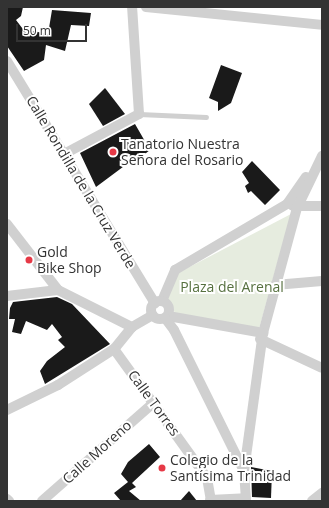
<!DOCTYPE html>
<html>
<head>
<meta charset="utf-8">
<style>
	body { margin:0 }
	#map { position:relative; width:329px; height:508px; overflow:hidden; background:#fff; font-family:"Open Sans",sans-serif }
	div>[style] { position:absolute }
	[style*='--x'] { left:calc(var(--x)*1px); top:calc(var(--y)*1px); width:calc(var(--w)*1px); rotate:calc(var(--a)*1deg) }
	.green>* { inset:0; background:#e6ecdf }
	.building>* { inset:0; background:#1a1a1a }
	.service>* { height:5px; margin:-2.5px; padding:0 2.5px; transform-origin:2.5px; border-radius:2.5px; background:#d0d0d0 }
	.minor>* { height:10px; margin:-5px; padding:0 5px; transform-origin:5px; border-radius:5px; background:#d0d0d0 }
	.minor>.ring { margin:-5px; padding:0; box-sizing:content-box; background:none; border:10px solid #d0d0d0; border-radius:50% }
	.dots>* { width:11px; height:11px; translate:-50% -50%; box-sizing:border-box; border:2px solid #fff; border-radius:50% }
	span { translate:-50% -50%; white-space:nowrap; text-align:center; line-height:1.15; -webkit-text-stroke:4px #fff; paint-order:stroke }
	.poi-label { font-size:14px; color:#333 }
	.left { translate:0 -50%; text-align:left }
	.street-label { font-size:14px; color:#333 }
	.park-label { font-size:14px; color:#56703f }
	.frame { position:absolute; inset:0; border:8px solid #333; pointer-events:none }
	.scale { position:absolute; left:16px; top:24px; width:71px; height:18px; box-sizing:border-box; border:2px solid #333; border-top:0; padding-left:5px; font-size:12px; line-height:14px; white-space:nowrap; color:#333; -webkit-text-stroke:3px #fff; paint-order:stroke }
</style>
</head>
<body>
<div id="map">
	<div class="green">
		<i style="clip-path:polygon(291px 214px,259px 329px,175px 313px,167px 298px,178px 273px)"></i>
	</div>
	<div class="building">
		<i style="clip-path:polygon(7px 7px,23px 7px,21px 16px,16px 20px,29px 37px,33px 31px,48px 34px,52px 10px,91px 13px,89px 26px,71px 25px,65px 51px,46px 45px,44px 60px,24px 71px,7px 46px)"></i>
		<i style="clip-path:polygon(221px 65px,242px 73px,231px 103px,218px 111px,218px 102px,209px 98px)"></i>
		<i style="clip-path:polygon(105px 88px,125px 114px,103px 126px,89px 104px)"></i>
		<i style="clip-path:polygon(135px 124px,150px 150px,141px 157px,139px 155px,96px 187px,80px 153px)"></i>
		<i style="clip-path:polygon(252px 161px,280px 190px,265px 205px,251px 191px,248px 193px,245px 186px,249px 183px,242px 172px)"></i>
		<i style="clip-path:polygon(57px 297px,72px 304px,110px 344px,45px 384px,40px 371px,47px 361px,65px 347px,58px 340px,62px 337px,52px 324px,47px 330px,26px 321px,21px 334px,12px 332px,15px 319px,9px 319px,10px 308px,13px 302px)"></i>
		<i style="clip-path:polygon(149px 444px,160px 457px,132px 483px,136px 487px,129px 491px,141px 501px,121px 501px,114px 493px,128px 482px,121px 474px,128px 462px)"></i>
		<i style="clip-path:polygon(251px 467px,272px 471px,271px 498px,252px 497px)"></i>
		<i style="clip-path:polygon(189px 491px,197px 501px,180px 501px)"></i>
	</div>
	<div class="service">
		<i style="--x:139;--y:114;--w:67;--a:2.6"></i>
	</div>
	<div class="minor">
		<i style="--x:146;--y:7;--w:177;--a:5.8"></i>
		<i style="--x:7;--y:61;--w:284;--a:58.6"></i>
		<i style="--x:66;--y:153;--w:83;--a:-28.1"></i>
		<i style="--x:139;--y:114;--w:107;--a:-93.7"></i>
		<i style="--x:293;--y:206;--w:29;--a:0"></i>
		<i style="--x:7;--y:224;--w:83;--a:52.3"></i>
		<i style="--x:58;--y:290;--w:83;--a:26.6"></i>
		<i style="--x:132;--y:327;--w:28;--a:129"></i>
		<i style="--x:114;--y:349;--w:67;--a:147.3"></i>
		<i style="--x:58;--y:385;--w:57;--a:153.9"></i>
		<i style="--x:275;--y:285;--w:47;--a:-4.9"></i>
		<i style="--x:7;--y:296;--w:51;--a:-6.7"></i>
		<i style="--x:162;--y:301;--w:34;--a:-67"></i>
		<i style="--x:175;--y:270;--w:130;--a:-30.5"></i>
		<i style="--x:287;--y:204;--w:33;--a:-55"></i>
		<i class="ring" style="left:151px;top:301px;width:8px;height:8px"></i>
		<i style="--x:168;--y:316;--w:97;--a:10.1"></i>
		<i style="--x:263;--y:333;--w:130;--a:-74.8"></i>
		<i style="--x:297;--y:208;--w:58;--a:-64.3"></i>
		<i style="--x:165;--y:318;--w:15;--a:53"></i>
		<i style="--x:174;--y:330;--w:157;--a:63.6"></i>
		<i style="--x:244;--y:471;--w:30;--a:86"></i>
		<i style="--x:132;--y:327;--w:24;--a:-30"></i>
		<i style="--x:260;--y:339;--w:68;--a:25.1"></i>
		<i style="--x:114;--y:349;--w:159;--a:54.2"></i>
		<i style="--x:207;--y:478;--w:23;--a:80"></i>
		<i style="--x:244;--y:471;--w:139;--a:-82.2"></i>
		<i style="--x:7;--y:499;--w:3;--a:45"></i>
		<i style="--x:210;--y:500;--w:35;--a:-3"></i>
		<i style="--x:42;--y:501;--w:148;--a:-41.4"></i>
		<i style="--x:312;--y:501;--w:13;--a:-39"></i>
	</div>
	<div class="dots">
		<i style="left:113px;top:152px;background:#e63946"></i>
		<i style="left:29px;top:260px;background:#e63946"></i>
		<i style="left:162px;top:468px;background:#e63946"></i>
	</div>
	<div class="poi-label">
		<span class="left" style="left:121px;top:152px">Tanatorio Nuestra<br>Señora del Rosario</span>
		<span class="left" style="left:37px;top:260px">Gold<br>Bike Shop</span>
		<span class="left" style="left:170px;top:468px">Colegio de la<br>Santísima Trinidad</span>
	</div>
	<div class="street-label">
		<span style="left:81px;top:182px;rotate:59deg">Calle Rondilla de la Cruz Verde</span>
		<span style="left:154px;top:403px;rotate:54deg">Calle Torres</span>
		<span style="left:97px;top:452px;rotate:-42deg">Calle Moreno</span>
	</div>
	<div class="park-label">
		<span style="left:232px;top:287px">Plaza del Arenal</span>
	</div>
	<div class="frame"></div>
	<div class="scale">50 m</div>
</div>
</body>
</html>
